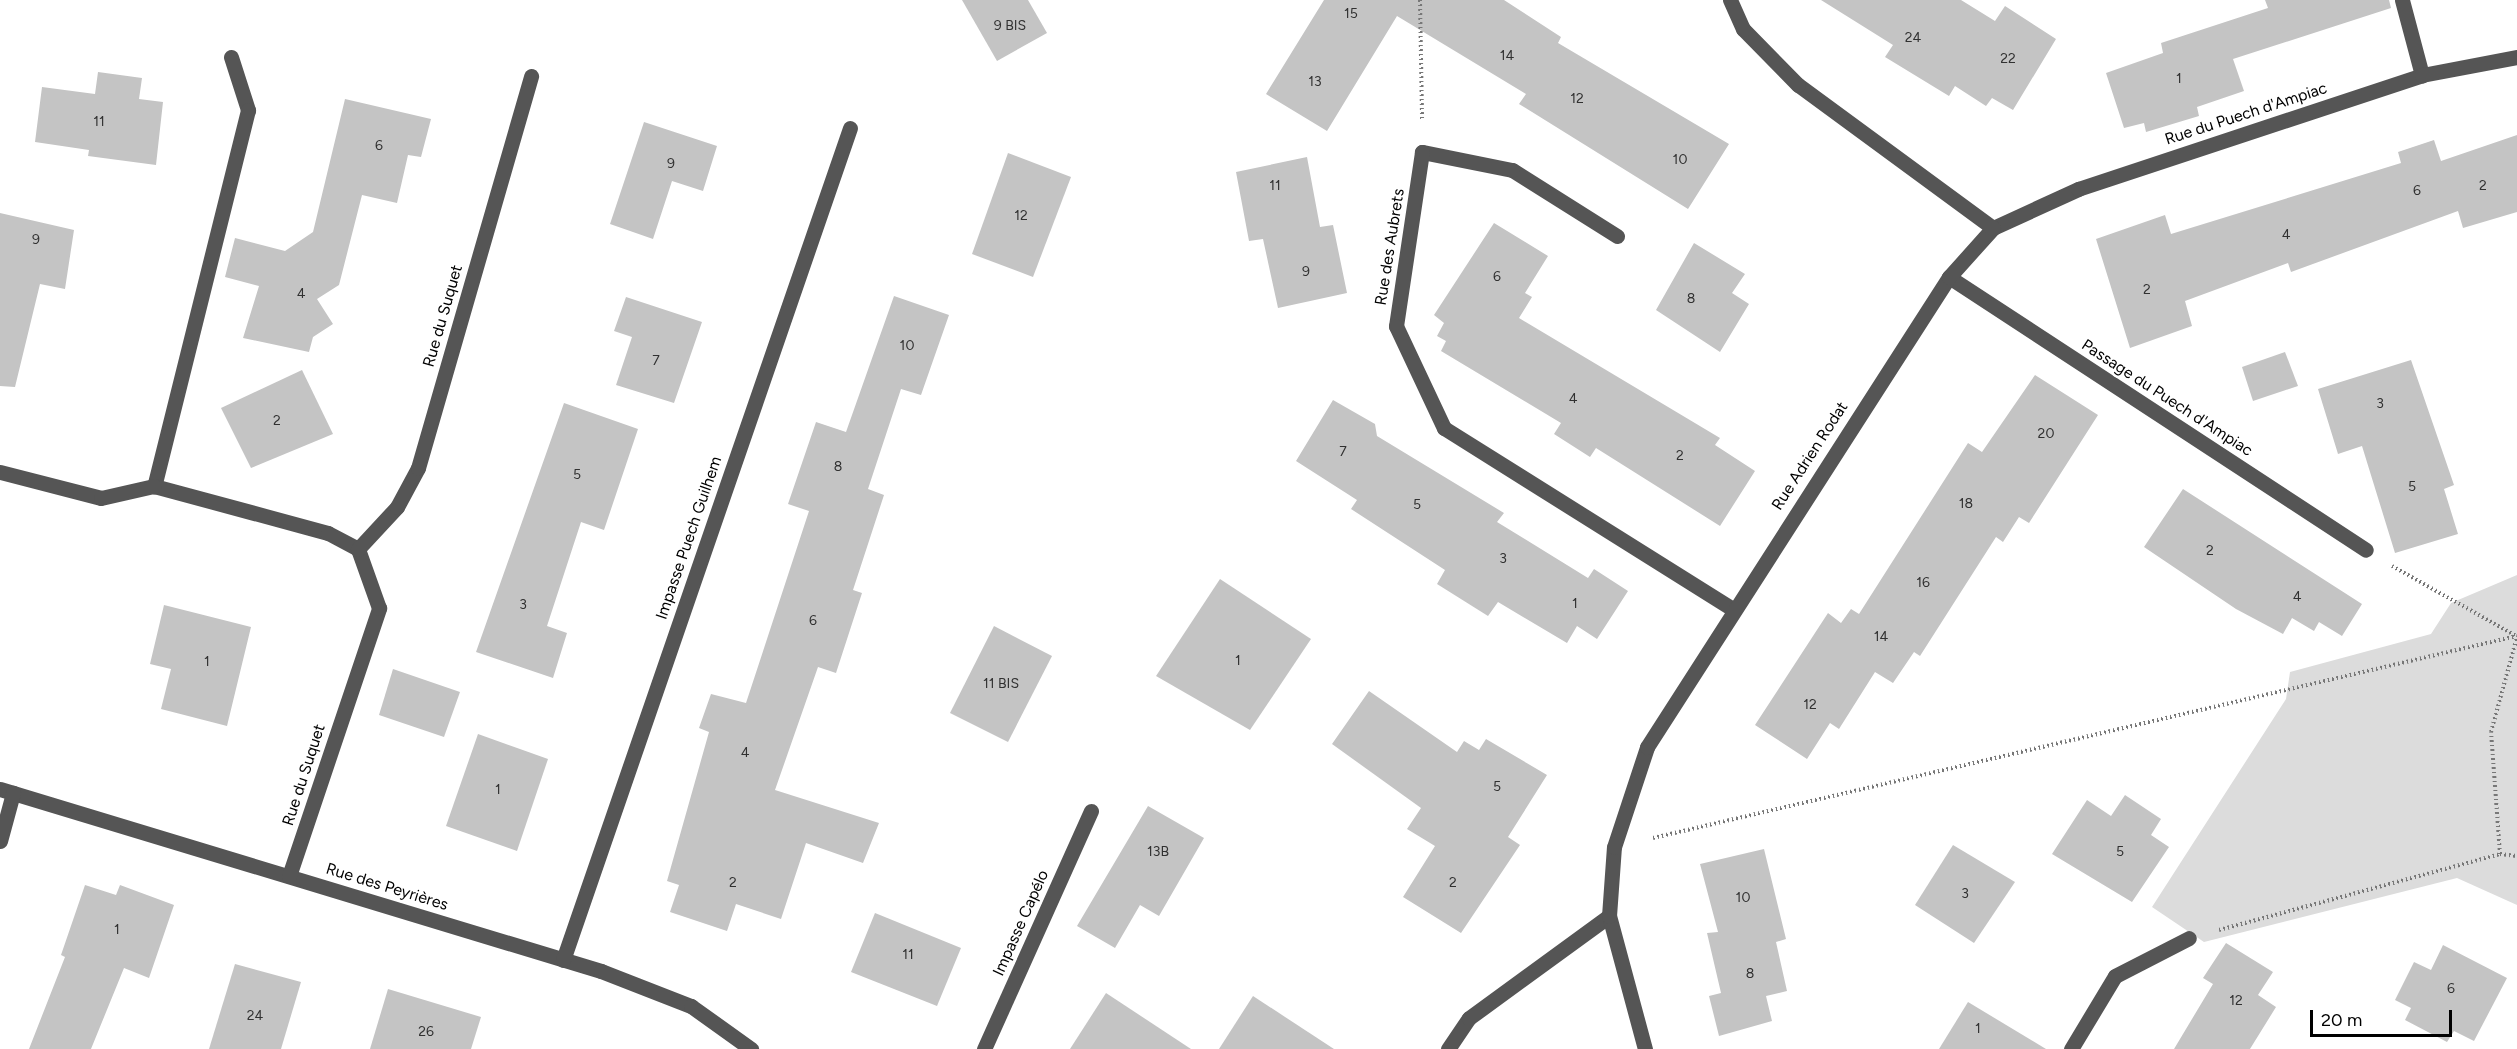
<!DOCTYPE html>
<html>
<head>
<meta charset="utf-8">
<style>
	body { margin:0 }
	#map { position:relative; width:2517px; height:1049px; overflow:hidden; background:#fff; font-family:Figtree,sans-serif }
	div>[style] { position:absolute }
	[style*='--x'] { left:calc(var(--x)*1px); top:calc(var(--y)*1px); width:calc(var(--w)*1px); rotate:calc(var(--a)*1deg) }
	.green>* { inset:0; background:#dcdcdc }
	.building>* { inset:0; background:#c4c4c4 }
	.path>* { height:4px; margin-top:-2px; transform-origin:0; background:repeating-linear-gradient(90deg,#777 0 1.5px,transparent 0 4.5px) }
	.minor>* { height:15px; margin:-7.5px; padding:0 7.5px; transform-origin:7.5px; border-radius:7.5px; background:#555 }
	span { translate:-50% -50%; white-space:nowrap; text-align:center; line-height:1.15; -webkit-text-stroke:5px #fff; paint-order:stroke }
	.number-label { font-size:14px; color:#313131 }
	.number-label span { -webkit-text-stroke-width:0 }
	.street-label { font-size:16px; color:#000 }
	.scale { position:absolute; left:2310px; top:1010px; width:142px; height:27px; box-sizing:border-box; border:3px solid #000; border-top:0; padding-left:8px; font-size:18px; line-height:21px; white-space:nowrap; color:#000; -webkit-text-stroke:4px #fff; paint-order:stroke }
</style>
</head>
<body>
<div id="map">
	<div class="green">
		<i style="clip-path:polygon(2517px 575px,2517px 905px,2457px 878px,2204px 942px,2152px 907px,2286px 699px,2290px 672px,2431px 634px,2451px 603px)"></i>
	</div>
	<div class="building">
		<i style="clip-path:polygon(962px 0,1028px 0,1047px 33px,997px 61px)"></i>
		<i style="clip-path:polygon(1324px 0,1504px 0,1561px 37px,1558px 43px,1729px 144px,1688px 209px,1519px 104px,1526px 94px,1397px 16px,1327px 131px,1266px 94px)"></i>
		<i style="clip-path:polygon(1821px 0,1961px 0,1995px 21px,2005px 6px,2056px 39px,2013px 110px,1992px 98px,1986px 106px,1955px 86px,1949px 96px,1885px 57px,1893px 45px)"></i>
		<i style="clip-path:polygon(2265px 0,2389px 0,2391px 8px,2233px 59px,2244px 91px,2197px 107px,2199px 116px,2146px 132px,2144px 123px,2124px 128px,2106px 73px,2163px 53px,2161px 43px,2268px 8px)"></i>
		<i style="clip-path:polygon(98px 72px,142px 78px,139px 99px,163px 102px,156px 165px,88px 156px,89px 150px,35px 142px,42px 87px,95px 94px)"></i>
		<i style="clip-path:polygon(345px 99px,431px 119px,421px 157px,408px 155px,397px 203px,362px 195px,339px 285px,317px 299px,333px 324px,313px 337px,309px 352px,243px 338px,259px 286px,225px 277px,235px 238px,285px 251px,313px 232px)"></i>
		<i style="clip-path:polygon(644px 122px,717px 146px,703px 191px,672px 181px,653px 239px,610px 224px)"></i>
		<i style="clip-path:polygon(2517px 135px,2517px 212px,2463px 228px,2458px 211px,2291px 272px,2288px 263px,2185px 301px,2192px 326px,2130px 348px,2096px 239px,2165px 215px,2171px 234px,2401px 163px,2398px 152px,2434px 140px,2441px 161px)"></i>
		<i style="clip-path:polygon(1008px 153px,1071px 177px,1033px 277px,972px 254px)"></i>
		<i style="clip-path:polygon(1307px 157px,1320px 227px,1333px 225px,1347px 293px,1278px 308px,1263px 239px,1249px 241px,1236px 172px)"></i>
		<i style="clip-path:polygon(0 213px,74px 230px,65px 289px,40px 284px,15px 387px,0 386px)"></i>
		<i style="clip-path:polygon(1494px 223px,1548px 256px,1525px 293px,1532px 297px,1519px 318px,1720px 438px,1715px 445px,1755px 471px,1720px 526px,1596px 448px,1590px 457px,1554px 434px,1561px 423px,1441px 351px,1446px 341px,1437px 336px,1444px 323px,1434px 315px)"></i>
		<i style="clip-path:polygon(1694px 243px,1745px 274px,1732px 293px,1749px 304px,1720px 352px,1656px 310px)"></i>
		<i style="clip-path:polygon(894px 296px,949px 315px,921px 395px,901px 389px,868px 489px,884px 495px,853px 590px,862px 593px,836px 673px,818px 667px,775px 790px,879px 823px,863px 863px,806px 843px,781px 919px,736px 904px,727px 931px,670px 912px,679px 885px,667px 881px,709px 732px,699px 728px,711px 694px,746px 703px,809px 511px,788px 504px,816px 422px,846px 432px)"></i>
		<i style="clip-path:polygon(626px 297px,702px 322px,674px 403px,616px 385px,632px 337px,614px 331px)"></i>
		<i style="clip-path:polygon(2285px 352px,2298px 386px,2253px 401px,2242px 367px)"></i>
		<i style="clip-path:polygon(2411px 360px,2454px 485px,2444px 489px,2458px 534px,2395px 553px,2362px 446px,2338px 454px,2318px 389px)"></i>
		<i style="clip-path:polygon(302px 370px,333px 434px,251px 468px,221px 408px)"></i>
		<i style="clip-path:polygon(2035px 375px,2098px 415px,2029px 523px,2019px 517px,2003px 542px,1996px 537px,1920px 656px,1914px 652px,1893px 683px,1875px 672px,1839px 729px,1830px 723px,1807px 759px,1755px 725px,1828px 613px,1841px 623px,1851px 609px,1859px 614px,1968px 443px,1982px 452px)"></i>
		<i style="clip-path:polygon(1333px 400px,1375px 424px,1377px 436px,1504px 513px,1497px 522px,1588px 578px,1594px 569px,1628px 591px,1597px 639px,1577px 626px,1567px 643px,1498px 602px,1488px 616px,1437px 584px,1445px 570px,1351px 509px,1357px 500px,1296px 461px)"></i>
		<i style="clip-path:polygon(564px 403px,638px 429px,604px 530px,581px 522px,547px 626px,567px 633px,553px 678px,476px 652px)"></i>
		<i style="clip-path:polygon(2183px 489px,2362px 604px,2342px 636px,2319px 622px,2314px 631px,2292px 618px,2283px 634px,2236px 609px,2144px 547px)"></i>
		<i style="clip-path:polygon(1220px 579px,1311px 639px,1250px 730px,1156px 676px)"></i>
		<i style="clip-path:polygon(164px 605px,251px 627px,227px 726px,161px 709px,171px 669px,150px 664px)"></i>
		<i style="clip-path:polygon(994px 626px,1052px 656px,1008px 742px,950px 713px)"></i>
		<i style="clip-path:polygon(393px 669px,460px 692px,444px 737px,379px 715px)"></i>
		<i style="clip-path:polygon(1369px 691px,1457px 752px,1464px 741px,1479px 750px,1486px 739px,1547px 775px,1508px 837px,1520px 845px,1461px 933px,1403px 897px,1435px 846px,1407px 829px,1421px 808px,1332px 744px)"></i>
		<i style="clip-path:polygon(478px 734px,548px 759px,517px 851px,446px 826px)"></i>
		<i style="clip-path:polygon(2125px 795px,2161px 819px,2151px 835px,2169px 847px,2132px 902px,2052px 854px,2087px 800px,2111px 816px)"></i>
		<i style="clip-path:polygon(1148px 806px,1204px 838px,1159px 916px,1140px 905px,1115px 948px,1077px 926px)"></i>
		<i style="clip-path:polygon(1953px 845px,2015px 882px,1974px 943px,1915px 905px)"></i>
		<i style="clip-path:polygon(1764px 849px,1786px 939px,1776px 942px,1787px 991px,1766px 996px,1772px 1021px,1719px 1036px,1709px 996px,1721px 993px,1707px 933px,1718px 932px,1700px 864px)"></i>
		<i style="clip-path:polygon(85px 885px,116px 895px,120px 885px,174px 905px,149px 978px,124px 968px,91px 1049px,29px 1049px,65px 957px,61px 955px)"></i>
		<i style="clip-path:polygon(875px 913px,961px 948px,937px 1006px,851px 972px)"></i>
		<i style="clip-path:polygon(2226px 943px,2273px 972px,2258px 995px,2276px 1007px,2250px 1049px,2174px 1049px,2213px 984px,2203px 978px)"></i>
		<i style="clip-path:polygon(2443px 945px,2507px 978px,2474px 1041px,2454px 1031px,2447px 1042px,2405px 1020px,2411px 1008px,2395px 1000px,2414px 962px,2431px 970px)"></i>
		<i style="clip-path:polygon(235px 964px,301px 982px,281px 1049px,209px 1049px)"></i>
		<i style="clip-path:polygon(388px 989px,481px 1017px,471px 1049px,370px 1049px)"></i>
		<i style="clip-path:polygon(1106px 993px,1191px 1049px,1070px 1049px)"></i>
		<i style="clip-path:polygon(1253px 996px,1334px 1049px,1219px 1049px)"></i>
		<i style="clip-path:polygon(1968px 1002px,2046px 1049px,1939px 1049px)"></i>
	</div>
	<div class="path">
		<i style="--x:1420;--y:0;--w:119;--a:89"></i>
		<i style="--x:2392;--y:566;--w:142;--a:29.4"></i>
		<i style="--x:1653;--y:838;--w:887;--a:-13.16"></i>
		<i style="--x:2500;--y:854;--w:122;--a:-94.2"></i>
		<i style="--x:2491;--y:732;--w:98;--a:-74.7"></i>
		<i style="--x:2219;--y:930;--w:291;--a:-15.1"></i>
		<i style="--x:2500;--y:854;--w:17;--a:7"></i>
	</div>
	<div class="minor">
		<i style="--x:2402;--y:0;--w:78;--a:75.1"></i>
		<i style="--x:231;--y:57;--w:56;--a:72.2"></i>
		<i style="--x:248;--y:110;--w:388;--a:104"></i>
		<i style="--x:154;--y:486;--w:180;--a:15.1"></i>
		<i style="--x:328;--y:533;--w:34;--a:28"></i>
		<i style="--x:1993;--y:228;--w:94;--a:-24.6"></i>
		<i style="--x:2078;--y:189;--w:362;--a:-18.3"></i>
		<i style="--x:2422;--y:75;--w:97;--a:-10.7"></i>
		<i style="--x:1617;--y:236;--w:124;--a:-147.8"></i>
		<i style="--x:1512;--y:170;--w:92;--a:-168.7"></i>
		<i style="--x:1422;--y:152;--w:176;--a:98.5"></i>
		<i style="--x:1396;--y:326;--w:113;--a:64.8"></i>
		<i style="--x:1444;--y:428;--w:340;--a:32.1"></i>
		<i style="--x:1949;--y:277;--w:498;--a:33.2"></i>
		<i style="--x:0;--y:472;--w:104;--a:14.4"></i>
		<i style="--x:101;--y:498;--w:54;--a:-12.8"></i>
		<i style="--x:0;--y:789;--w:628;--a:16.85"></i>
		<i style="--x:601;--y:971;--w:97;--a:21.3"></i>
		<i style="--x:691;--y:1006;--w:74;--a:35.6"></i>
		<i style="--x:0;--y:841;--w:50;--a:-74.8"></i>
		<i style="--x:289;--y:876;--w:283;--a:-71.4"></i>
		<i style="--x:379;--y:608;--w:63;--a:-109.6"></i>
		<i style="--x:358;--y:549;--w:57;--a:-47.1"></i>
		<i style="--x:397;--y:507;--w:44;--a:-61.7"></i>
		<i style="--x:418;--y:468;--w:408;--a:-73.9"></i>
		<i style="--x:563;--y:960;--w:880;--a:-70.97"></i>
		<i style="--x:984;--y:1049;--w:261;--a:-65.8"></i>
		<i style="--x:1448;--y:1049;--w:37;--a:-56"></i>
		<i style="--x:1469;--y:1018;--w:173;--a:-36.1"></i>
		<i style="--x:1645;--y:1049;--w:138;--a:-105.1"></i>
		<i style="--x:1609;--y:916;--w:69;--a:-85.9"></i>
		<i style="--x:1614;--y:847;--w:105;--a:-71.7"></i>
		<i style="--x:1647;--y:747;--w:559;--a:-57.28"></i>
		<i style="--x:1949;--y:277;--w:66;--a:-48.1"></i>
		<i style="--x:1993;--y:228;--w:242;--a:-143.7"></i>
		<i style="--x:1798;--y:85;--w:78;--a:-134.5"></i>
		<i style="--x:1743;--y:29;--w:32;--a:-114"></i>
		<i style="--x:2071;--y:1049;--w:85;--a:-58.9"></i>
		<i style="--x:2115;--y:976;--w:83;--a:-27.2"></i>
	</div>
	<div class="number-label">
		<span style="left:1351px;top:14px">15</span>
		<span style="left:1010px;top:26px">9 BIS</span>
		<span style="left:1913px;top:38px">24</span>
		<span style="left:1507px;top:56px">14</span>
		<span style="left:2008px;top:59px">22</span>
		<span style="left:2179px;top:79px">1</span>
		<span style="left:1315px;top:82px">13</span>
		<span style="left:1577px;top:99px">12</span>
		<span style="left:99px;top:122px">11</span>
		<span style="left:379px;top:146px">6</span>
		<span style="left:1680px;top:160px">10</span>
		<span style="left:671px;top:164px">9</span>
		<span style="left:1275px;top:186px">11</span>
		<span style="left:2483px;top:186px">2</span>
		<span style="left:2417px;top:191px">6</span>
		<span style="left:1021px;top:216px">12</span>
		<span style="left:2286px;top:235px">4</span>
		<span style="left:36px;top:240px">9</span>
		<span style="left:1306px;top:272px">9</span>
		<span style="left:1497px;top:277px">6</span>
		<span style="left:2147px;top:290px">2</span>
		<span style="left:301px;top:294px">4</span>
		<span style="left:1691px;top:299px">8</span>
		<span style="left:907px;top:346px">10</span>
		<span style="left:656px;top:361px">7</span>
		<span style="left:1573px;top:399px">4</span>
		<span style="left:2380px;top:404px">3</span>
		<span style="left:277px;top:421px">2</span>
		<span style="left:2046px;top:434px">20</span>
		<span style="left:1343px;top:452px">7</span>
		<span style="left:1680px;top:456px">2</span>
		<span style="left:838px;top:467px">8</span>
		<span style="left:577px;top:475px">5</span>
		<span style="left:2412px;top:487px">5</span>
		<span style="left:1966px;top:504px">18</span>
		<span style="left:1417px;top:505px">5</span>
		<span style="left:2210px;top:551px">2</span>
		<span style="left:1503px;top:559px">3</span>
		<span style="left:1923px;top:583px">16</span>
		<span style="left:2297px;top:597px">4</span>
		<span style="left:1575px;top:604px">1</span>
		<span style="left:523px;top:605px">3</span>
		<span style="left:813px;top:621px">6</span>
		<span style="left:1881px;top:637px">14</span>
		<span style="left:1238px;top:661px">1</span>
		<span style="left:207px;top:662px">1</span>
		<span style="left:1001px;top:684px">11 BIS</span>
		<span style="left:1810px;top:705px">12</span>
		<span style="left:745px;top:753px">4</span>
		<span style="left:1497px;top:787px">5</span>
		<span style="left:498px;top:790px">1</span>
		<span style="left:1158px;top:852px">13B</span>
		<span style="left:2120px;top:852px">5</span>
		<span style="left:733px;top:883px">2</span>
		<span style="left:1453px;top:883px">2</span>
		<span style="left:1965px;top:894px">3</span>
		<span style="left:1743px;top:898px">10</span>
		<span style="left:117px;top:930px">1</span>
		<span style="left:908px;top:955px">11</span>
		<span style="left:1750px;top:974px">8</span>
		<span style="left:2451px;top:989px">6</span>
		<span style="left:2236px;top:1001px">12</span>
		<span style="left:255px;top:1016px">24</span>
		<span style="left:1978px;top:1029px">1</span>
		<span style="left:426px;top:1032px">26</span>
	</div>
	<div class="street-label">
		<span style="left:2246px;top:114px;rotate:-18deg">Rue du Puech d'Ampiac</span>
		<span style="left:1390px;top:247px;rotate:-81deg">Rue des Aubrets</span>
		<span style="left:443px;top:316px;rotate:-74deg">Rue du Suquet</span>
		<span style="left:2167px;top:398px;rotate:33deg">Passage du Puech d'Ampiac</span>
		<span style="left:1810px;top:456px;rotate:-57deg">Rue Adrien Rodat</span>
		<span style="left:689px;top:538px;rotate:-71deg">Impasse Puech Guilhem</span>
		<span style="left:304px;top:775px;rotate:-72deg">Rue du Suquet</span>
		<span style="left:387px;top:887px;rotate:17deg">Rue des Peyrières</span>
		<span style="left:1021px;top:923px;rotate:-66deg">Impasse Capélo</span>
	</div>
	<div class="scale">20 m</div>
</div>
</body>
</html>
